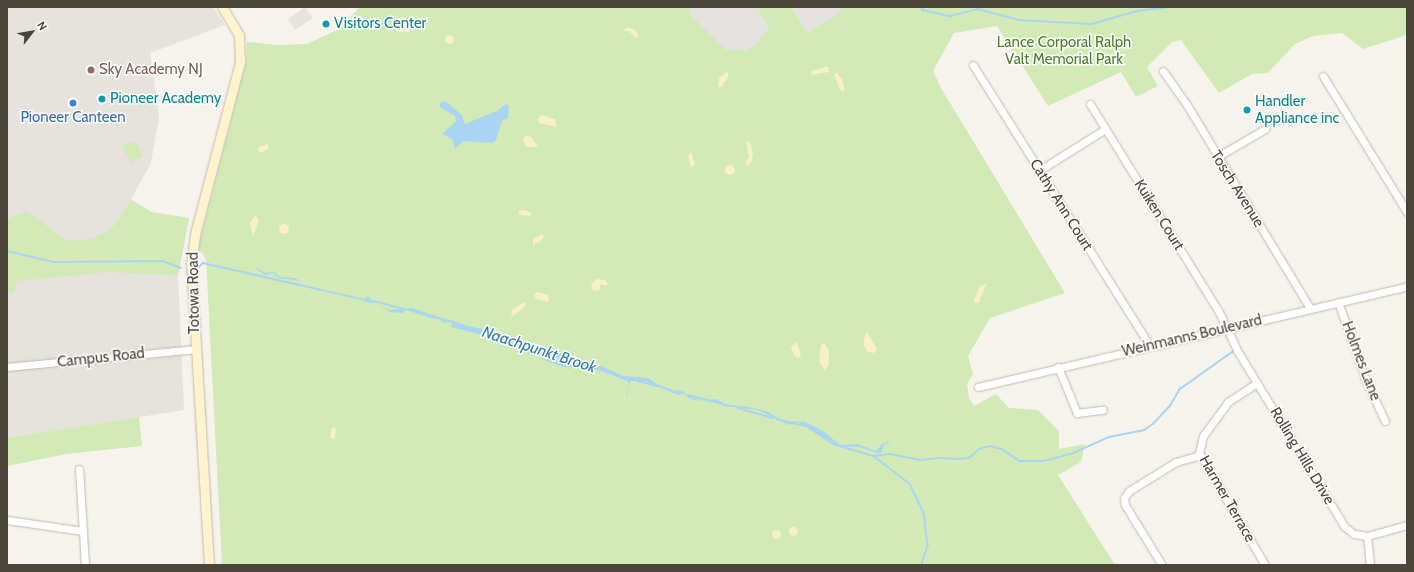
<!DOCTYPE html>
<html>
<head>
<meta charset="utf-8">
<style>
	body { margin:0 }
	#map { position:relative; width:1414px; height:572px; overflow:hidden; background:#f6f3ec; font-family:Cabin,sans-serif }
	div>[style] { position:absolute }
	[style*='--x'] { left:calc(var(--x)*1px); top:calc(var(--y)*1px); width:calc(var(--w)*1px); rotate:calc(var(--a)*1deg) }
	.industrial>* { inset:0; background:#e6e2dd }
	.green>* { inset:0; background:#d2eab5 }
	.sand>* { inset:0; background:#f9efc9 }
	.round { border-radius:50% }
	.parking>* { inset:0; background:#e5e3e0 }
	.water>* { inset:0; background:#a9d4f2 }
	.stream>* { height:1.5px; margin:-0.75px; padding:0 0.75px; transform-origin:0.75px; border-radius:0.75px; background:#a9d4f2 }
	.roads { filter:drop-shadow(0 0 1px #c2bbae) drop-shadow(0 0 1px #c2bbae) }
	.minor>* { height:7px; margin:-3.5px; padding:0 3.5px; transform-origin:3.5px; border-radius:3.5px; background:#fff }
	.secondary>* { height:9px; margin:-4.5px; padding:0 4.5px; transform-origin:4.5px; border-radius:4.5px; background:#fff3cd }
	.dots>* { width:11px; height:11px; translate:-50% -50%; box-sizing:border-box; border:2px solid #fff; border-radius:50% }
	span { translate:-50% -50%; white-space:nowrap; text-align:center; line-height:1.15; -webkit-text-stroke:3px #fff; paint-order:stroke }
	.culture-label { font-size:15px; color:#0d838f }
	.left { translate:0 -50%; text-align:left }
	.park-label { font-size:15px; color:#4a7f2a }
	.education-label { font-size:15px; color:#785e54 }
	.shop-label { font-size:15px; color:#366cbe }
	.street-label { font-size:15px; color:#4b4439 }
	.water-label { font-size:16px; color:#2e7ab2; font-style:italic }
	.frame { position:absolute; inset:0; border:8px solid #4b4439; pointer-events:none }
	.north { position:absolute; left:12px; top:12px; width:40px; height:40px; -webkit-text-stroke:3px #fff; paint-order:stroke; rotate:59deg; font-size:11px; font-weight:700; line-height:16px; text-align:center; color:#4b4439 }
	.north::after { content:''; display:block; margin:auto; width:14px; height:18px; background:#4b4439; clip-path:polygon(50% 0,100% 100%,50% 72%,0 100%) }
</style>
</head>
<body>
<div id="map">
	<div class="industrial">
		<i style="clip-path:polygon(7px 7px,213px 7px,225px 25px,150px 53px,159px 117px,151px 163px,131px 199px,151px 212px,189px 218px,178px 275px,184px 410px,7px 438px)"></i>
	</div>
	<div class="green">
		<i style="clip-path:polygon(360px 7px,1407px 7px,1407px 35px,1363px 49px,1342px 33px,1313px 36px,1295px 44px,1268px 73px,1252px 74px,1219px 93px,1181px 40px,1172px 42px,1147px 67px,1158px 86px,1136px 97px,1121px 72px,1048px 106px,997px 26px,954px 33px,933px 71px,941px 88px,1065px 293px,990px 318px,968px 356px,973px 374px,967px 384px,969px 398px,974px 406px,996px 394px,1009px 408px,1038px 410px,1059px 431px,1059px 449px,1085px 444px,1081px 462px,1058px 475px,1115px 565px,222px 565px,206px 259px,198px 248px,246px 62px,247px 42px,278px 45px,307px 44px,339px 29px)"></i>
		<i style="clip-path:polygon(135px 141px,143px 156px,132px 163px,122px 146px)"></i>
		<i style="clip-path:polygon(131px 200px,151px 212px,189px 218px,178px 275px,108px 272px,17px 281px,14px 293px,7px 293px,7px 219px,27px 211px,67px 241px,90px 239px,111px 230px)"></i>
		<i style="clip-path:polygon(139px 417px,142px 446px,66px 454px,7px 466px,7px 438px)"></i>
	</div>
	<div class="sand">
		<i style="clip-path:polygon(397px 18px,406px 21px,410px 32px,397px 32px)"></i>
		<i style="clip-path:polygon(628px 27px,635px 30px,639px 36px,636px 38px,629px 31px,623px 31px)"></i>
		<i class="round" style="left:444.5px;top:34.5px;width:9px;height:9px"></i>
		<i style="clip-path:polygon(825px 67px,828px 67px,829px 72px,811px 75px,812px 71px)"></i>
		<i style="clip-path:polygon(727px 72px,729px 75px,722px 87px,718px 87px,719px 78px)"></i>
		<i style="clip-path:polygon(837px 73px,842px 79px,845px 92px,840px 90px,834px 74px)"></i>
		<i style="clip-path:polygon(541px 115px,555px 119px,557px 127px,539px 123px,538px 119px)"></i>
		<i style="clip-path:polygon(526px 136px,531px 137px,538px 147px,526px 147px,523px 139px)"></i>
		<i style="clip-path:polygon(746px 140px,751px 144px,753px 153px,752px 161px,748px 166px,745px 163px,749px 157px)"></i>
		<i style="clip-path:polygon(268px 144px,268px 149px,261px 153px,258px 151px,258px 147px)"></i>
		<i style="clip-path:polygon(691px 152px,695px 164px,691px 168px,688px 156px)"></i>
		<i class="round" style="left:725px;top:165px;width:10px;height:10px"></i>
		<i style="clip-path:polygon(524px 210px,531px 212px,531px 216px,519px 215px,519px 211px)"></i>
		<i style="clip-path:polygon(255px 215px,259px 220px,253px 237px,250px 223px)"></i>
		<i class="round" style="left:279px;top:224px;width:10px;height:10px"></i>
		<i style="clip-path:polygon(542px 234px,544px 237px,541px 241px,533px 245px,533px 239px)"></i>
		<i style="clip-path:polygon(597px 279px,605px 280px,608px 284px,605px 286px,600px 284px,600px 290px,593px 291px,591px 284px)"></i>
		<i style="clip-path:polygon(987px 283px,979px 302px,975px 303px,974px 300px,980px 286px)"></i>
		<i style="clip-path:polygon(537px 292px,548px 295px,549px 302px,536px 299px,534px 295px)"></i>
		<i style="clip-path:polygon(524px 302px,526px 306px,511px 317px,512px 310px)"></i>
		<i style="clip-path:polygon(867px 332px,877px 349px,874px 353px,868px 352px,864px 346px,864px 338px)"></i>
		<i style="clip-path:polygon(797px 342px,801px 355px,799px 358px,794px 356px,791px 347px)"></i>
		<i style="clip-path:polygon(824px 343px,829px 350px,829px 364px,825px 370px,819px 362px,821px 345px)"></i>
		<i style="clip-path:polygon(332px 427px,336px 429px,335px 439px,330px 438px)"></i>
		<i class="round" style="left:788.5px;top:526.5px;width:9px;height:9px"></i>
		<i class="round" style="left:771.5px;top:529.5px;width:9px;height:9px"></i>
	</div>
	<div class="parking">
		<i style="clip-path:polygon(305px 7px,313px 18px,295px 30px,288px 19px)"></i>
		<i style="clip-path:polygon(693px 7px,760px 7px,759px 12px,762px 18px,770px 27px,757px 43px,747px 50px,726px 50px,688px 13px)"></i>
		<i style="clip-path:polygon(791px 7px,839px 7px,842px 12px,806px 33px)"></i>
	</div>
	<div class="water">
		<i style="clip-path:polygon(445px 101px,462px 115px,465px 124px,497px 111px,506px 104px,509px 106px,508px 118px,502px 121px,496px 140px,492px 143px,464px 141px,455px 148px,452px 139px,442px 134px,456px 121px,455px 116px,440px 107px,439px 103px)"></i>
		<i style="clip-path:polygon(255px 268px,261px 270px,264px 273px,274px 272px,280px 277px,295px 278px,300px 281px,279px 278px,273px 273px,265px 275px)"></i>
		<i style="clip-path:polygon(368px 296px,374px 303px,389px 310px,412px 308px,447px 320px,446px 324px,437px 318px,434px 319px,406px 310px,402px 313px,390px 312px,377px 304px,366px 302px,364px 300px)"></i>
		<i style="clip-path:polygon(453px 322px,481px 329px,537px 350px,535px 356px,498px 339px,451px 327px)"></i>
		<i style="clip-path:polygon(539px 350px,556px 351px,574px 360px,599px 365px,623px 376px,648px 378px,657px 384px,702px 401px,716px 399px,725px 404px,748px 407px,766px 411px,787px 423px,795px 421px,805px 422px,823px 431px,840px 445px,857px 444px,876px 451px,882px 444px,887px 442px,891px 443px,884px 444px,881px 453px,878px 453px,859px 447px,839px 446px,798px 422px,789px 425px,758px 410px,724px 406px,712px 402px,694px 400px,682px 394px,678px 395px,645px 381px,630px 381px,630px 383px,627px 392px,628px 396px,626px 393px,630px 384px,627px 381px,591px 367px,564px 367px,552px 363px,536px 356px)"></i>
	</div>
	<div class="stream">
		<i style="--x:921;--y:7;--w:4;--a:56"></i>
		<i style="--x:923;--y:10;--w:28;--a:13"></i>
		<i style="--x:950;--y:16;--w:29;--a:-14"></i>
		<i style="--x:978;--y:9;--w:42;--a:15"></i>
		<i style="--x:1019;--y:20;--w:73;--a:3.1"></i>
		<i style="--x:1092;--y:24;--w:47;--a:-16.1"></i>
		<i style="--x:1137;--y:11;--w:34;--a:-7"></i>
		<i style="--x:7;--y:251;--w:48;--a:13.2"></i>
		<i style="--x:54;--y:262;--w:109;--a:-0.5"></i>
		<i style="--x:163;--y:261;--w:19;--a:21"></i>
		<i style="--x:199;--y:267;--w:6;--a:-45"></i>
		<i style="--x:203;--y:263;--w:167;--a:12.8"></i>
		<i style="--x:374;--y:301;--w:30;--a:15"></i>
		<i style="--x:432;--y:316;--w:32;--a:16"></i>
		<i style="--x:588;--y:367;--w:8;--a:14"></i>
		<i style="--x:638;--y:381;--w:20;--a:15"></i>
		<i style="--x:677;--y:391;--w:7;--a:16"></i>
		<i style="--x:688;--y:395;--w:21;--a:14"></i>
		<i style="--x:738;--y:408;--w:36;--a:16"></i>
		<i style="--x:777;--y:419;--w:32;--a:14"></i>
		<i style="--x:808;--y:427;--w:30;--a:34"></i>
		<i style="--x:833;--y:444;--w:43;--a:16.3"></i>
		<i style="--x:874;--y:456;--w:46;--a:37.9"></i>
		<i style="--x:910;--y:484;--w:32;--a:64"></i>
		<i style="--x:924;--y:513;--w:33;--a:83"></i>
		<i style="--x:928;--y:546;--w:20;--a:108"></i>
		<i style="--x:874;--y:456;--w:16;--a:-7"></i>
		<i style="--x:890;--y:454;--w:31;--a:11"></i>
		<i style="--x:920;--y:460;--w:19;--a:-6"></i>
		<i style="--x:939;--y:458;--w:19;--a:3"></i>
		<i style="--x:958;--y:459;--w:11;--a:-5"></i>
		<i style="--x:969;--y:458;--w:13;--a:-42"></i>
		<i style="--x:979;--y:449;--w:11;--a:-15"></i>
		<i style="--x:990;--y:446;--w:12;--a:14"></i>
		<i style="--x:1002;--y:449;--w:22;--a:34"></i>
		<i style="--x:1020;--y:461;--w:24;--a:0"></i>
		<i style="--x:1044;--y:461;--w:28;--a:-15"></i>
		<i style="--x:1071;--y:454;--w:42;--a:-24.1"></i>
		<i style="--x:1109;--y:437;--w:36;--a:-11"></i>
		<i style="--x:1144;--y:430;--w:11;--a:-34"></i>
		<i style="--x:1153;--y:424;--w:25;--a:-47"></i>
		<i style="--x:1170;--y:406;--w:20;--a:-60"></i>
		<i style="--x:1180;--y:389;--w:64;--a:-35.4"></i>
	</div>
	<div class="roads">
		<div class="minor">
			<i style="--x:973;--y:65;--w:332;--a:57.8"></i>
			<i style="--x:1163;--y:71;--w:42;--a:54.8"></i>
			<i style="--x:1187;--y:105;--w:237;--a:58.8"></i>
			<i style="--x:1323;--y:76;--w:160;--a:58.3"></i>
			<i style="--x:1090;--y:104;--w:245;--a:58.2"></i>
			<i style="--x:1219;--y:312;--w:44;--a:64.6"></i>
			<i style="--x:1238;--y:352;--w:205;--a:58.6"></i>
			<i style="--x:1345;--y:527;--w:11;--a:38"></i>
			<i style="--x:1354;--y:534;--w:13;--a:9"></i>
			<i style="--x:1367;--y:536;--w:41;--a:-15.4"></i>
			<i style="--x:1217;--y:157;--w:56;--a:-30.3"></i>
			<i style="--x:1040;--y:170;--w:77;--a:-32.2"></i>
			<i style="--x:1338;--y:302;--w:86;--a:70.3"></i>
			<i style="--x:1367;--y:383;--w:42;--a:64.7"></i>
			<i style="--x:7;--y:367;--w:190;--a:-5.4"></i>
			<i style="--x:1058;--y:367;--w:50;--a:67.6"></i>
			<i style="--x:1077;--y:413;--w:26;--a:-7"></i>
			<i style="--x:1257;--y:383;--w:35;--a:147"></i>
			<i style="--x:1228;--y:402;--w:42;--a:126.3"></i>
			<i style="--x:1203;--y:436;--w:17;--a:103"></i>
			<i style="--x:1199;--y:453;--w:130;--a:59.5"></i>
			<i style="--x:978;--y:387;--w:441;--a:-13.2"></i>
			<i style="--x:79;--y:469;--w:96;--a:86.4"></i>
			<i style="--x:7;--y:520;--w:77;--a:8.2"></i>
			<i style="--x:1367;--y:536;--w:29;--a:84"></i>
			<i style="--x:1162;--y:565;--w:70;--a:-121.7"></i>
			<i style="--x:1125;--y:505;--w:7;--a:-98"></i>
			<i style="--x:1124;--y:498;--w:9;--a:-54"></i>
			<i style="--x:1129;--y:491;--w:55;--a:-31.7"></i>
			<i style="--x:1176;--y:462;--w:25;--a:-16"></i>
		</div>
		<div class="secondary">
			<i style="--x:209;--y:565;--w:302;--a:-93.4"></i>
			<i style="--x:191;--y:264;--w:34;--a:-82"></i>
			<i style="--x:196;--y:230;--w:174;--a:-75.3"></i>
			<i style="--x:240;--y:62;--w:27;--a:-92"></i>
			<i style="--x:239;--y:35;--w:33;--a:-121"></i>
		</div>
	</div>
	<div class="dots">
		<i style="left:326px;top:24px;background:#0f9aa8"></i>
		<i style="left:91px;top:70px;background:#8d6e63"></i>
		<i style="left:102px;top:99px;background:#0f9aa8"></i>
		<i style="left:73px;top:103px;background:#3f7fe0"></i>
		<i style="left:1247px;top:110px;background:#0f9aa8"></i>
	</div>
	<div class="culture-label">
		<span class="left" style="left:334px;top:24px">Visitors Center</span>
		<span class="left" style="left:110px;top:99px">Pioneer Academy</span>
		<span class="left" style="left:1255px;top:110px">Handler<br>Appliance inc</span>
	</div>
	<div class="park-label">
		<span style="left:1064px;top:51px">Lance Corporal Ralph<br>Valt Memorial Park</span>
	</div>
	<div class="education-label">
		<span class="left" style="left:99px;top:70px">Sky Academy NJ</span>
	</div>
	<div class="shop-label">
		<span style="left:73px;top:118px">Pioneer Canteen</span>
	</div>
	<div class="street-label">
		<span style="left:1237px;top:189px;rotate:58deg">Tosch Avenue</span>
		<span style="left:1061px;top:205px;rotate:58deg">Cathy Ann Court</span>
		<span style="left:1159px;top:215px;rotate:58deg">Kuiken Court</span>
		<span style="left:194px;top:293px;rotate:-91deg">Totowa Road</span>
		<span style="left:1192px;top:336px;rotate:-13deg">Weinmanns Boulevard</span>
		<span style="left:101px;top:358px;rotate:-6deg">Campus Road</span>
		<span style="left:1361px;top:361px;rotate:69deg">Holmes Lane</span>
		<span style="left:1302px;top:456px;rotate:59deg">Rolling Hills Drive</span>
		<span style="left:1227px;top:499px;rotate:60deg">Harmer Terrace</span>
	</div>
	<div class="water-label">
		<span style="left:539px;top:350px;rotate:18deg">Naachpunkt Brook</span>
	</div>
	<div class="frame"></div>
	<div class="north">N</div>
</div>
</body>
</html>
